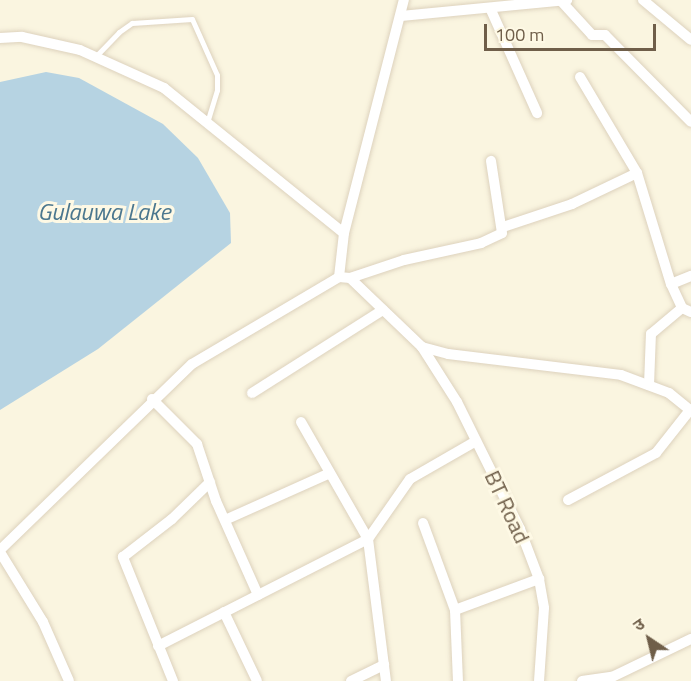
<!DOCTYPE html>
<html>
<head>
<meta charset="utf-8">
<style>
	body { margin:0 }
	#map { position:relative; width:691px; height:681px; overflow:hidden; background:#faf5e0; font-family:"Titillium Web","Noto Sans Devanagari",sans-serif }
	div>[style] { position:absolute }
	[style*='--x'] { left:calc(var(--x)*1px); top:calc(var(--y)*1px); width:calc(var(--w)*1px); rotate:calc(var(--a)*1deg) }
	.water>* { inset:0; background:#b6d3e2 }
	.roads { filter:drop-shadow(0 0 2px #ddd2bd) drop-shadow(0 0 2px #ddd2bd) }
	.service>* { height:5px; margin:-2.5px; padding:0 2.5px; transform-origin:2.5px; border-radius:2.5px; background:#fff }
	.minor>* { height:10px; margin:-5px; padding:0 5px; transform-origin:5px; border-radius:5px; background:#fff }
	span { translate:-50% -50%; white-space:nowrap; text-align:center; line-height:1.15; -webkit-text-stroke:6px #fef9e5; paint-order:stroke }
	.street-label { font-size:22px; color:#6f5e49 }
	.water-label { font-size:24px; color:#4b778e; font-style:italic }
	.north { position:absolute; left:619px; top:609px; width:60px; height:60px; -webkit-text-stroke:4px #fef9e5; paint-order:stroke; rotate:325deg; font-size:16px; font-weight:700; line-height:24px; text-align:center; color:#6f5e49 }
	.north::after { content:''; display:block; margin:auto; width:21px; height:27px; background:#6f5e49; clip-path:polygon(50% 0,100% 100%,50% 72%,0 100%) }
	.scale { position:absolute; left:484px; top:24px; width:172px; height:27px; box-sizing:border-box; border:3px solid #6f5e49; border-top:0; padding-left:8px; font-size:18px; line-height:21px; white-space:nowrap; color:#6f5e49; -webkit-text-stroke:4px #fef9e5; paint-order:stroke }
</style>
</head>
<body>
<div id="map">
	<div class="water">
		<i style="clip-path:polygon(46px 72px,79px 78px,163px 124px,198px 158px,230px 213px,231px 243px,98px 349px,0 410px,0 82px)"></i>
	</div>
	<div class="roads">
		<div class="service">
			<i style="--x:96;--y:56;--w:33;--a:-46"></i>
			<i style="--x:119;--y:32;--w:16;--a:-35"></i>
			<i style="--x:132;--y:23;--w:60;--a:-3.8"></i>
			<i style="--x:192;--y:19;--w:61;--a:65.9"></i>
			<i style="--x:217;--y:75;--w:15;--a:90"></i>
			<i style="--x:217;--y:90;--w:34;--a:107"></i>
		</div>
		<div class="minor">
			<i style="--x:643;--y:0;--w:62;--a:39.8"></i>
			<i style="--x:561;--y:1;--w:46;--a:47.6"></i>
			<i style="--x:592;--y:35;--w:13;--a:0"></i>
			<i style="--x:605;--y:35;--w:122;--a:45.3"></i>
			<i style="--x:491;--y:10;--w:113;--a:65.9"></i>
			<i style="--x:401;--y:16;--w:167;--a:-5.5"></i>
			<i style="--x:0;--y:38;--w:22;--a:-3"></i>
			<i style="--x:22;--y:37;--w:59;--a:12.6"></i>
			<i style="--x:80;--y:50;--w:92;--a:24.3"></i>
			<i style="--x:164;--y:88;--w:231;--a:38.9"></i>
			<i style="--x:580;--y:77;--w:112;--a:59.3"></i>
			<i style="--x:637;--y:173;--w:116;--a:73"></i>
			<i style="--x:671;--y:284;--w:26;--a:65"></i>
			<i style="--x:682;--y:308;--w:10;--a:24"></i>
			<i style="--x:503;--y:227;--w:73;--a:-18.4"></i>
			<i style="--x:572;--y:204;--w:72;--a:-25.5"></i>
			<i style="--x:339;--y:277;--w:44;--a:-83.5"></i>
			<i style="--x:344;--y:233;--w:241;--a:-75.6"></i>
			<i style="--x:350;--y:278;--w:57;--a:-18.4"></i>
			<i style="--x:404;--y:260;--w:79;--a:-12.4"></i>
			<i style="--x:481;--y:243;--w:23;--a:-25"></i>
			<i style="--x:502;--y:233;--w:73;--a:-98.7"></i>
			<i style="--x:671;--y:284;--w:22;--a:-22"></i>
			<i style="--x:422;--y:347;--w:65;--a:57.5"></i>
			<i style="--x:457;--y:402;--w:142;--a:63.6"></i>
			<i style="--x:520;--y:529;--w:53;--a:69.2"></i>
			<i style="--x:539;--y:579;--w:29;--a:80"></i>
			<i style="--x:544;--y:608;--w:73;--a:93.9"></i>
			<i style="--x:649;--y:385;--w:51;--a:-87.8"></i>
			<i style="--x:651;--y:334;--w:40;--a:-40"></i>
			<i style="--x:252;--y:393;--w:155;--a:-32.4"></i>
			<i style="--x:152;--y:399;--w:64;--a:45"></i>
			<i style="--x:197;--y:444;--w:60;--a:71.6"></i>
			<i style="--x:216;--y:501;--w:103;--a:65.9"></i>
			<i style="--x:301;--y:422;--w:135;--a:60.2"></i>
			<i style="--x:368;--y:539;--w:143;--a:82.8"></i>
			<i style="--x:568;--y:500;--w:100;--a:-28.1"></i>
			<i style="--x:656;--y:453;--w:55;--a:-51.7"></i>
			<i style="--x:225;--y:520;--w:113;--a:-24.1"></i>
			<i style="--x:423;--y:523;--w:93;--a:69.8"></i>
			<i style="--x:455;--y:610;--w:71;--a:87.6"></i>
			<i style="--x:0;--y:550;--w:267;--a:-44.1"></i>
			<i style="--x:192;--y:364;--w:171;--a:-30.6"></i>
			<i style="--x:339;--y:277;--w:11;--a:5"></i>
			<i style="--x:350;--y:278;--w:100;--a:43.8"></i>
			<i style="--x:422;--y:347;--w:27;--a:15"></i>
			<i style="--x:448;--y:354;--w:174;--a:6.9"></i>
			<i style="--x:621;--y:375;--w:51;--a:20.6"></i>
			<i style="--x:669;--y:393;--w:28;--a:39"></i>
			<i style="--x:0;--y:552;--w:82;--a:58.4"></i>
			<i style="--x:43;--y:622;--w:64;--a:66.2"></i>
			<i style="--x:455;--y:610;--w:90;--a:-20.3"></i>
			<i style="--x:224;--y:612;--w:76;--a:64.4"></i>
			<i style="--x:158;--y:646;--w:236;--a:-27"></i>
			<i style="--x:368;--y:539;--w:73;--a:-55"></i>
			<i style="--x:410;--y:479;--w:76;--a:-29.9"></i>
			<i style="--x:173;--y:681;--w:134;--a:-112"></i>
			<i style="--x:123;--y:557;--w:62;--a:-37.8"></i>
			<i style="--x:172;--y:519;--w:53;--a:-44.2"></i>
			<i style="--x:351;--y:681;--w:37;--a:-26"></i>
			<i style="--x:582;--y:681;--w:30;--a:-8"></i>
			<i style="--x:612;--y:677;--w:88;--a:-25.7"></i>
		</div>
	</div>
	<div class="street-label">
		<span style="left:507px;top:507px;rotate:65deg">BT Road</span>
	</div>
	<div class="water-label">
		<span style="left:104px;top:212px">Gulauwa Lake</span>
	</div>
	<div class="north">उ</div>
	<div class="scale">100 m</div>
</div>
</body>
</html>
